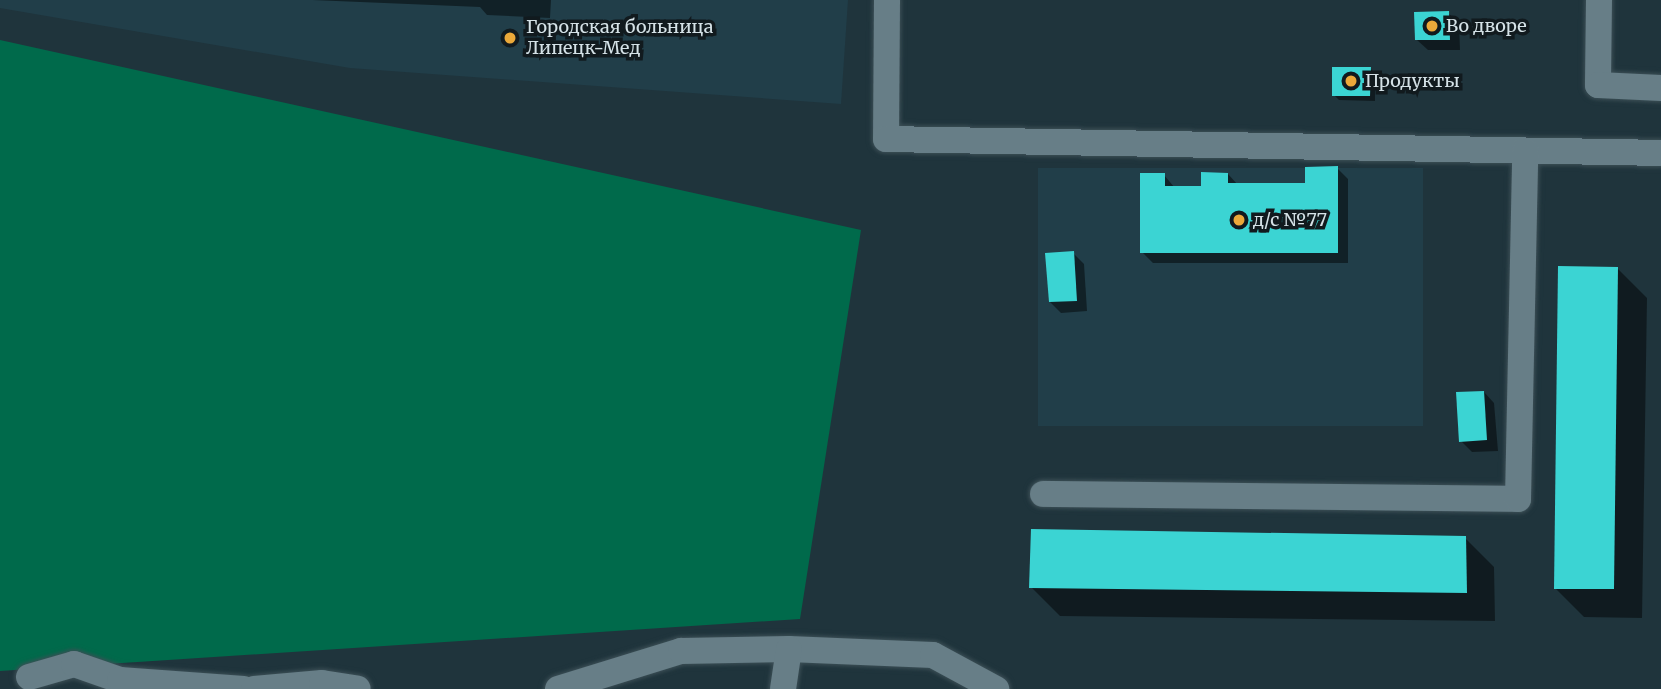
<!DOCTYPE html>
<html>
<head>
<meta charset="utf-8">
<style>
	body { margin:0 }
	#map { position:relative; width:1661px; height:689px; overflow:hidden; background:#1f343c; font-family:Merriweather,serif }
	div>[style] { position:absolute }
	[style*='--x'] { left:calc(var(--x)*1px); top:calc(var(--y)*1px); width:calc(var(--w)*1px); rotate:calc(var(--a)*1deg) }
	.built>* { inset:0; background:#213e49 }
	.forest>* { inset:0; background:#006a4b }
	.shadow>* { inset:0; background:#0007 }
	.building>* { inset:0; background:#3bd4d3 }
	.roads { filter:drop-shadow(0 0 2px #3c4f56) drop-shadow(0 0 2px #3c4f56) }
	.minor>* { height:26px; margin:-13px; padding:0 13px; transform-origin:13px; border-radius:13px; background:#677e87 }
	.dots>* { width:19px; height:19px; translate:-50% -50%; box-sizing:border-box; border:4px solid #111a1e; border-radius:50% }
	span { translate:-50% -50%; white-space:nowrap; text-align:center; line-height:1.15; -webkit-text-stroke:7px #111a1e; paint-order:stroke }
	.poi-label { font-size:18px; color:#d5e2e7 }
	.left { translate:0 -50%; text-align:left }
</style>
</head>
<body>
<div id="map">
	<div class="built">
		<i style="clip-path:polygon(0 0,848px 0,841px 104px,350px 68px,0 8px)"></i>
		<i style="clip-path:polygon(1038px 168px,1423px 168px,1423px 426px,1038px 426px)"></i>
	</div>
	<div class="forest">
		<i style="clip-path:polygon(0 40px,861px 230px,800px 619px,0 671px)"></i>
	</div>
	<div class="shadow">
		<i style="clip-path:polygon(312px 0,551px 0,550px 18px,487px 15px,480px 7px)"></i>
		<i style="clip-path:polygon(1448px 13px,1459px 23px,1460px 50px,1428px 50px,1417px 40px)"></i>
		<i style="clip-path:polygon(1370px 68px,1375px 74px,1375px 101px,1339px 100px,1334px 95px)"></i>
		<i style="clip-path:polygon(1337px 168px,1348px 179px,1348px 263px,1153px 263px,1142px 252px,1164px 175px,1175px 188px,1202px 188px,1228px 174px,1238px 185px,1306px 185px)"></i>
		<i style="clip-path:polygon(1073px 253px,1084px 264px,1087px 311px,1061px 313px,1050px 302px)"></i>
		<i style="clip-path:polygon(1618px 269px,1647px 298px,1642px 618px,1584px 617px,1555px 588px)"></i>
		<i style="clip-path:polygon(1484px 392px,1494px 403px,1498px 451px,1472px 452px,1461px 441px)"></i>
		<i style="clip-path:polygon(1465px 538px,1494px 567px,1495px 621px,1060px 616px,1031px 587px)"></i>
	</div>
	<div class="building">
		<i style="clip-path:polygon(1449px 11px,1450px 40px,1415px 40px,1414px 12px)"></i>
		<i style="clip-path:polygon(1332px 67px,1371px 67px,1370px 96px,1332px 96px)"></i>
		<i style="clip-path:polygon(1338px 166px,1338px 253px,1140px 253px,1140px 173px,1165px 173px,1165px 186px,1201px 186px,1201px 172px,1228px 173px,1228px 183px,1305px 183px,1305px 167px)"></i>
		<i style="clip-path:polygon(1074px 251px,1077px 301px,1049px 302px,1045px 253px)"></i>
		<i style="clip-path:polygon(1558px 266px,1618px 267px,1614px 589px,1554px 589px)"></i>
		<i style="clip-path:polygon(1484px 391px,1487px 440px,1459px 442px,1456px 392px)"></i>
		<i style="clip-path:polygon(1031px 529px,1466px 536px,1467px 593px,1029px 588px)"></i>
	</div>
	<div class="roads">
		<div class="minor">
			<i style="--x:887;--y:0;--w:139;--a:90.4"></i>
			<i style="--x:886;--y:139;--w:775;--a:1.03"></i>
			<i style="--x:1599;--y:0;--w:85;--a:90.7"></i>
			<i style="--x:1598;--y:85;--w:63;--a:2.7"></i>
			<i style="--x:1043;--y:494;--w:475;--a:0.6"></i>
			<i style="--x:1518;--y:499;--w:348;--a:-88.8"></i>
			<i style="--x:29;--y:677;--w:47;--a:-16.1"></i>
			<i style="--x:74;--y:664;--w:49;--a:19.2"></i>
			<i style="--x:120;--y:680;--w:124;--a:4.2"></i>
			<i style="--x:254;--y:689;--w:68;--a:-5"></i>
			<i style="--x:322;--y:683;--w:36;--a:9"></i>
			<i style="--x:558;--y:689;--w:129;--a:-17.2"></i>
			<i style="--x:681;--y:651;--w:108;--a:-1.1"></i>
			<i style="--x:789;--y:649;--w:144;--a:2.4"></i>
			<i style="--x:933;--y:655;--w:72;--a:28.4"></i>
			<i style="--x:783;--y:689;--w:40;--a:-81.5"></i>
		</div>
	</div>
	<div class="dots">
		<i style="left:1432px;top:26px;background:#eba93a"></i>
		<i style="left:510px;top:38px;background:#eba93a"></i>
		<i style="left:1351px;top:81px;background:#eba93a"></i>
		<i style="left:1239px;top:220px;background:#eba93a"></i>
	</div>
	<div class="poi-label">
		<span class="left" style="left:1446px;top:26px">Во дворе</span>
		<span class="left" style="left:526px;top:38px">Городская больница<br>Липецк-Мед</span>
		<span class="left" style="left:1365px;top:81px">Продукты</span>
		<span class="left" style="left:1253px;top:220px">д/с №77</span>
	</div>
</div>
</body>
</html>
